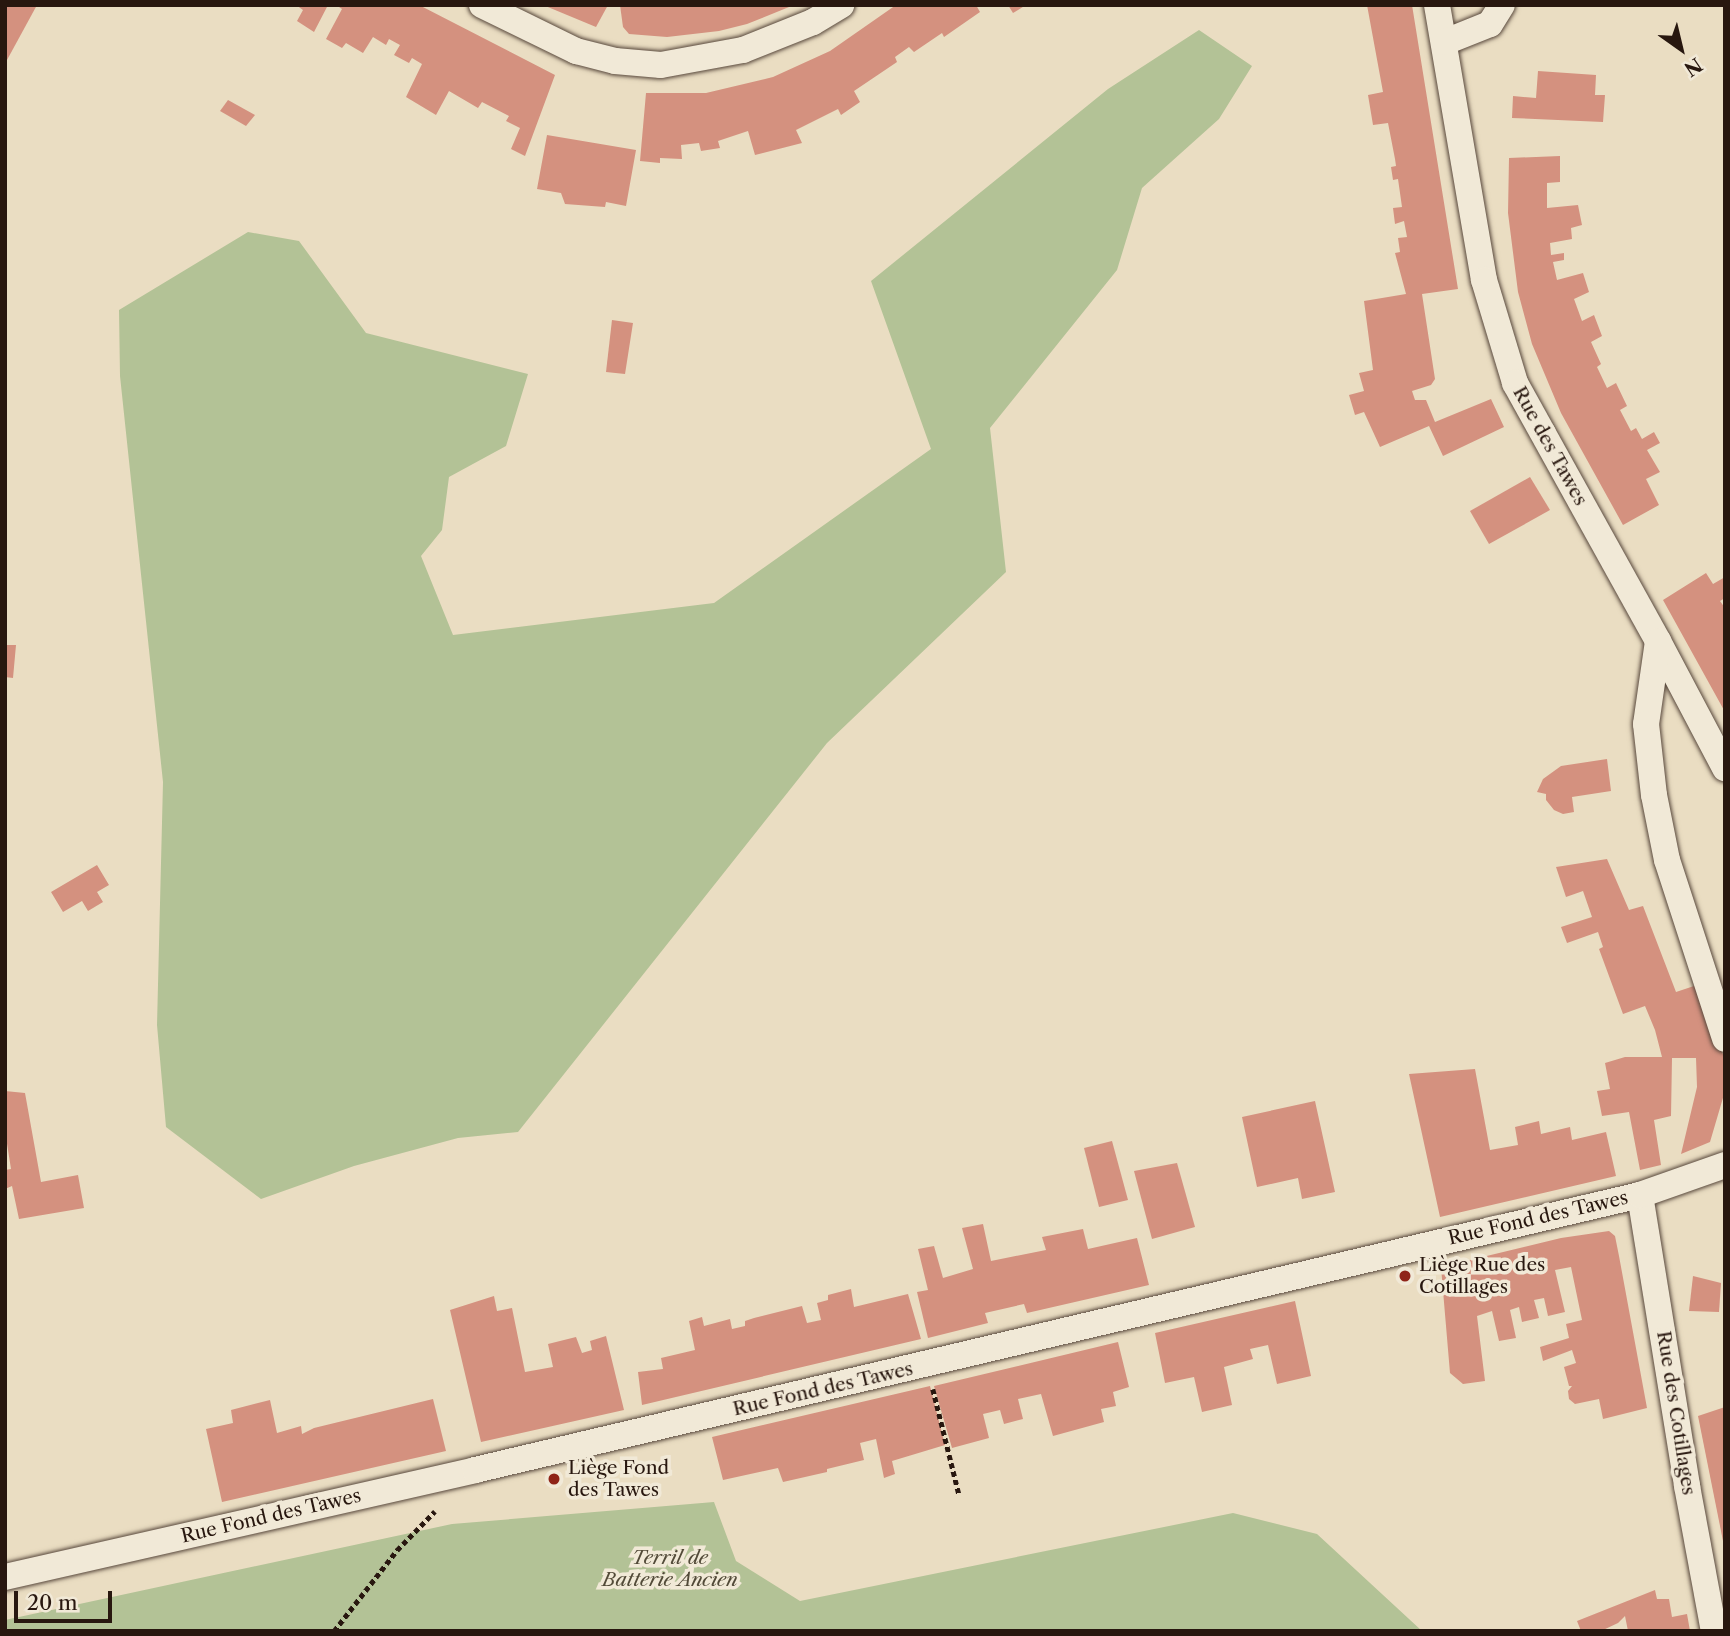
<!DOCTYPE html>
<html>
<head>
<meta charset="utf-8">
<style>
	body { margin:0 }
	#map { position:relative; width:1730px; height:1636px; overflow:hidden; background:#eaddc2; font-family:"Libre Caslon Text",serif }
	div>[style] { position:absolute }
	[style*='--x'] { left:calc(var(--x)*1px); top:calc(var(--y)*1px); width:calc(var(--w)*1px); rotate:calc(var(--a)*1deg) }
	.green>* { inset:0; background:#b3c296 }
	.building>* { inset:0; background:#d4917f }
	.path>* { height:4.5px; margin-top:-2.25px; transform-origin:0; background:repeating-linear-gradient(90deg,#28170f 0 5px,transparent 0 8.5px) }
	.roads { filter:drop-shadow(0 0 2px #58483c) drop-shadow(0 0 2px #58483c) }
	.street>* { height:26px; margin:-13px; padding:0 13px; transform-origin:13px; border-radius:13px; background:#f1e9d7 }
	.dots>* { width:19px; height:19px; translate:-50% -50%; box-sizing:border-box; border:4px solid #f1e9d7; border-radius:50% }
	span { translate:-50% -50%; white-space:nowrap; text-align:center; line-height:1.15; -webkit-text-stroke:7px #f1e9d7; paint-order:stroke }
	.street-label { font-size:19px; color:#28170f }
	.poi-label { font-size:19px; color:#28170f }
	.left { translate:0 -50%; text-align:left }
	.park-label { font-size:19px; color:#524a38; font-style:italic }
	.frame { position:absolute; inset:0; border:7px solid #28170f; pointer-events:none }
	.north { position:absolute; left:1646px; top:14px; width:70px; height:70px; -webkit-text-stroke:5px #f1e9d7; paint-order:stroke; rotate:146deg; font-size:19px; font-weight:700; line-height:28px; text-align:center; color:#28170f }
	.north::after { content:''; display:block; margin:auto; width:24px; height:32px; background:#28170f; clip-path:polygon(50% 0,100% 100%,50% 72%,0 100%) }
	.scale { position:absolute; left:14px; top:1591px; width:98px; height:32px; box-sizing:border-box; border:4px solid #28170f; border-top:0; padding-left:9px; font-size:21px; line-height:24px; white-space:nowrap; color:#28170f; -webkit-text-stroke:5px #f1e9d7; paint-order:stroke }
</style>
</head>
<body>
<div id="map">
	<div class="green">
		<i style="clip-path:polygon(1199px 30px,1252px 66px,1219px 119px,1142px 188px,1117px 270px,990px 428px,1006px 572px,827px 743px,518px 1132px,458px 1138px,354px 1166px,261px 1199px,166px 1127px,157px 1025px,163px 782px,120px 376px,119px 310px,248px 232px,299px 241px,366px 333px,528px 374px,506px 446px,449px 477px,442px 530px,421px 556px,453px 635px,714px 603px,931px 449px,871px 281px,1108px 89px)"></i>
		<i style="clip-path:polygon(714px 1502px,736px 1561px,800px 1601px,1233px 1513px,1317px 1534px,1422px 1631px,5px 1631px,5px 1620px,452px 1524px)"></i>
	</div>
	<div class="building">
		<i style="clip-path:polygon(5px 5px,37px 5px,7px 60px,5px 56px)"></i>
		<i style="clip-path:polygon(296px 5px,328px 5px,314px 32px,297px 21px,303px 10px)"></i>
		<i style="clip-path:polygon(336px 5px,419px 5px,555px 75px,525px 156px,511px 149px,520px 128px,506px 121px,509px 116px,482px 102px,478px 108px,449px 91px,436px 115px,406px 97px,422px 64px,412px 58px,409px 63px,394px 55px,400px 45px,389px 39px,386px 45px,373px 37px,363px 53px,346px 43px,342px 48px,326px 39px,342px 9px)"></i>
		<i style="clip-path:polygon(543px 5px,608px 5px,596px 27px)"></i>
		<i style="clip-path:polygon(620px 5px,794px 5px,747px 24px,719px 31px,667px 37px,629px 34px,623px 27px)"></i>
		<i style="clip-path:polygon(896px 5px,976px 5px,980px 12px,944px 37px,942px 33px,914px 52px,909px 47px,895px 57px,897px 62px,854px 91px,860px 102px,841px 115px,838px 109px,796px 130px,802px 143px,755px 155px,748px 131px,718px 141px,720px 148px,701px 151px,699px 143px,681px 145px,682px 159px,660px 158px,660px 163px,640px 161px,646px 93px,706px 93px,773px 77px,830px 51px)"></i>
		<i style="clip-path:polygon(1008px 5px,1026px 5px,1013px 13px)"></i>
		<i style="clip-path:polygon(1367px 5px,1412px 5px,1458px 289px,1422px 294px,1435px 379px,1431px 385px,1412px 391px,1415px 400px,1426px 400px,1435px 422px,1491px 399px,1504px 427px,1443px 456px,1429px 426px,1380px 447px,1364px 412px,1355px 415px,1349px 395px,1364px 391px,1359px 373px,1373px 370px,1364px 301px,1406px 294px,1395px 253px,1400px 252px,1398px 238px,1407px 237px,1404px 221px,1395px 224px,1393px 208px,1402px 207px,1398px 179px,1393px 180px,1391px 167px,1396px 166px,1395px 159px,1388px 123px,1373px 125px,1368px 95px,1383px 92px)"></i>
		<i style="clip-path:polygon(1538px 71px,1596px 75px,1595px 95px,1605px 95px,1603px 122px,1512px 118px,1513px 96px,1536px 98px)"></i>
		<i style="clip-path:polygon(228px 100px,255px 115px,246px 126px,220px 111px)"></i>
		<i style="clip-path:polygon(547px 135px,636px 150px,626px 206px,606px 202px,605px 207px,565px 204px,561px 193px,537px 189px)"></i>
		<i style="clip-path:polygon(1560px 156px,1560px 182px,1547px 183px,1547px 208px,1578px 205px,1582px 225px,1571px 228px,1572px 239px,1550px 243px,1551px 255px,1564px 253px,1564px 260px,1553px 262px,1557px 280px,1583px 273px,1589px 292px,1574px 299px,1582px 321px,1594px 315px,1602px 336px,1591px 342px,1601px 364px,1597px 367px,1607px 388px,1616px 383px,1627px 406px,1620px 410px,1631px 431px,1636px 428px,1642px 439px,1654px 432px,1660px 443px,1647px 450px,1660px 472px,1646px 479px,1659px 505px,1623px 525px,1561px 413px,1532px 344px,1518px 292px,1508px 213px,1509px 158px)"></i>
		<i style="clip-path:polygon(612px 320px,633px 323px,625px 374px,606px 372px)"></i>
		<i style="clip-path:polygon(1530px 477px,1550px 510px,1489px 544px,1470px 511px)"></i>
		<i style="clip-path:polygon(1706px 573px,1713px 584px,1725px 577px,1725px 598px,1720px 601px,1725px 608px,1725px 712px,1663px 600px)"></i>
		<i style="clip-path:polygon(5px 645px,16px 645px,13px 678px,5px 677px)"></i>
		<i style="clip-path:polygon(1607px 759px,1611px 791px,1572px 797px,1574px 812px,1563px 814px,1554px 810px,1546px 800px,1546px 794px,1537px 792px,1543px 779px,1561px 766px)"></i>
		<i style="clip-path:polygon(1607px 859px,1629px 910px,1643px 906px,1676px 992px,1697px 985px,1725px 1060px,1725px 1091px,1710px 1142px,1681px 1154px,1697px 1087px,1696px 1058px,1672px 1058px,1671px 1116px,1654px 1120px,1661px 1165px,1640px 1170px,1629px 1112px,1602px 1116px,1597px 1091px,1610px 1089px,1605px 1063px,1625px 1057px,1662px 1057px,1655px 1030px,1645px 1006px,1623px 1014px,1599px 949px,1603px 947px,1598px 932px,1567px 943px,1561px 927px,1592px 917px,1583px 891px,1566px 897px,1556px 867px)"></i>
		<i style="clip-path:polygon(97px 865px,109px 885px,97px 892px,103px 902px,88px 911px,82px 901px,63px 912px,51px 892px)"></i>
		<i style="clip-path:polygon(1475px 1069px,1490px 1150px,1518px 1145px,1515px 1127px,1539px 1121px,1541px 1134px,1570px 1127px,1572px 1140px,1606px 1132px,1616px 1176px,1440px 1217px,1409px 1074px)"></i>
		<i style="clip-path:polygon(5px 1091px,25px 1093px,41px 1182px,78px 1175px,84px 1208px,19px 1219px,12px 1186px,5px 1189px,5px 1170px,11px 1169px,5px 1131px)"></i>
		<i style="clip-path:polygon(1315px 1101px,1335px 1192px,1302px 1199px,1298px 1178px,1257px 1187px,1242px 1117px)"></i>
		<i style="clip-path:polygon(1112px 1141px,1128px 1200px,1099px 1207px,1084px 1148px)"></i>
		<i style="clip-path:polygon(1177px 1163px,1195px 1227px,1152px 1239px,1134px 1171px)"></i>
		<i style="clip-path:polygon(983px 1224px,991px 1261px,1046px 1250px,1042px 1237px,1083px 1229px,1088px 1249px,1137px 1238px,1149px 1285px,1027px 1313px,1024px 1304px,985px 1313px,988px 1323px,928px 1338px,917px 1292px,928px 1290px,918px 1249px,934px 1246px,943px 1278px,973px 1269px,962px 1228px)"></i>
		<i style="clip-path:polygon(1609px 1231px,1615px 1236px,1619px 1256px,1647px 1408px,1603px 1419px,1599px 1399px,1575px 1404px,1569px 1399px,1568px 1391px,1572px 1386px,1569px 1386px,1564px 1367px,1576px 1363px,1572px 1350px,1543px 1361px,1540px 1347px,1569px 1338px,1566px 1324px,1582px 1320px,1571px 1267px,1555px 1270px,1565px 1312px,1548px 1316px,1544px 1298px,1534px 1300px,1539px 1318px,1522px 1322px,1519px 1307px,1510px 1310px,1516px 1338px,1499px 1341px,1492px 1311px,1477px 1316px,1485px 1381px,1463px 1384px,1450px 1373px,1441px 1267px,1561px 1238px)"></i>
		<i style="clip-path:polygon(1693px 1276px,1721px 1283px,1719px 1312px,1689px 1311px)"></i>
		<i style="clip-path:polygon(851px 1289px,854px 1307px,908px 1294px,921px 1339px,642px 1405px,638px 1372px,663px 1369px,661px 1358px,695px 1350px,689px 1321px,702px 1317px,704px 1326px,730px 1319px,732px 1329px,745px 1326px,745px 1321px,754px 1318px,802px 1306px,807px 1323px,821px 1320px,817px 1303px,828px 1300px,828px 1295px)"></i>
		<i style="clip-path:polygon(494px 1296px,497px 1311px,512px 1308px,525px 1372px,553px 1367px,548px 1344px,576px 1337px,582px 1353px,592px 1350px,590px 1341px,606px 1336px,624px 1410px,481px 1442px,450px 1310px)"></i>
		<i style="clip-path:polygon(1295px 1301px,1311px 1376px,1277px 1384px,1268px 1345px,1250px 1349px,1253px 1359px,1224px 1367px,1232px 1405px,1202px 1412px,1194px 1377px,1165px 1383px,1155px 1333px)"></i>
		<i style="clip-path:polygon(1118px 1342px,1129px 1387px,1113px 1392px,1116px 1406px,1101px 1409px,1104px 1422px,1053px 1436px,1041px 1394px,1018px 1399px,1023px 1419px,1004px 1424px,1000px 1410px,983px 1414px,989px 1438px,952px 1448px,934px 1386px)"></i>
		<i style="clip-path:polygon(930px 1386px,945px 1445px,892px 1461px,895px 1474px,884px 1478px,876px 1439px,860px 1443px,864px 1460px,827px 1469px,827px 1472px,783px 1482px,778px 1468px,723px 1480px,712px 1437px)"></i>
		<i style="clip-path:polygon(433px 1399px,446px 1451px,222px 1502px,206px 1429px,233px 1423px,231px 1410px,270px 1400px,277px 1433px,301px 1426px,302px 1434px,314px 1428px)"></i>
		<i style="clip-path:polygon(1725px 1407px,1725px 1546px,1724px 1546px,1698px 1416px)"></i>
		<i style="clip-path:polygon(1655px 1590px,1657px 1599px,1669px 1599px,1672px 1617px,1687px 1614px,1690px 1631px,1628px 1631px,1625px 1616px,1618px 1623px,1601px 1631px,1581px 1631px,1577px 1621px)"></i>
	</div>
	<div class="path">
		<i style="--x:933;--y:1389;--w:108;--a:76.1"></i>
		<i style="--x:334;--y:1631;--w:103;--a:-52.1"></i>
		<i style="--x:397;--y:1550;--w:54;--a:-45.7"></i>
	</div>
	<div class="roads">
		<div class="street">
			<i style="--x:482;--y:5;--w:105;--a:26.1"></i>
			<i style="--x:576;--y:51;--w:40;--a:14.4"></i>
			<i style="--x:615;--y:61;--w:46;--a:5"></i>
			<i style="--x:661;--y:65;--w:83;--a:-10.4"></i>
			<i style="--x:743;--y:50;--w:75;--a:-21.8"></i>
			<i style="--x:813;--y:22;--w:33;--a:-31"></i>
			<i style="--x:1437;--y:5;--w:279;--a:80.3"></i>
			<i style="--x:1484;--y:280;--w:108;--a:73.2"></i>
			<i style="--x:1515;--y:383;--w:295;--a:61"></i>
			<i style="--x:1658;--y:641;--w:144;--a:62.2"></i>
			<i style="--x:1445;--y:42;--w:48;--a:-21.8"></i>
			<i style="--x:1490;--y:24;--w:22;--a:-58"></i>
			<i style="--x:1658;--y:641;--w:84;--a:98.2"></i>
			<i style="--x:1646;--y:724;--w:71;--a:83.6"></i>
			<i style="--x:1654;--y:795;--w:66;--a:78.7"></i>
			<i style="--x:1667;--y:860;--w:188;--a:72"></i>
			<i style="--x:1640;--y:1195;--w:295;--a:80.8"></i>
			<i style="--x:1687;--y:1486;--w:147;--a:79.5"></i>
			<i style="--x:5;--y:1577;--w:482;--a:-12.8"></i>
			<i style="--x:475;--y:1470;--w:1197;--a:-13.28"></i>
			<i style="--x:1640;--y:1195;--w:90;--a:-19.4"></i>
		</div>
	</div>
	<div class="dots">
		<i style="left:1405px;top:1276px;background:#8f2418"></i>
		<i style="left:554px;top:1479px;background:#8f2418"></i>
	</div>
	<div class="street-label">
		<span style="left:1550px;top:446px;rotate:61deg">Rue des Tawes</span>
		<span style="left:1538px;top:1218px;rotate:-13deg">Rue Fond des Tawes</span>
		<span style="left:823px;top:1389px;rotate:-13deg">Rue Fond des Tawes</span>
		<span style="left:1676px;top:1413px;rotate:81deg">Rue des Cotillages</span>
		<span style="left:271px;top:1516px;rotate:-13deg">Rue Fond des Tawes</span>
	</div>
	<div class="poi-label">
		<span class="left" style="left:1419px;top:1276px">Liège Rue des<br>Cotillages</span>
		<span class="left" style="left:568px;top:1479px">Liège Fond<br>des Tawes</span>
	</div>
	<div class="park-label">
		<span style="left:670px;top:1569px">Terril de<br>Batterie Ancien</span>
	</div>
	<div class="frame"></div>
	<div class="north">N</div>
	<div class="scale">20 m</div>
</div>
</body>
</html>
